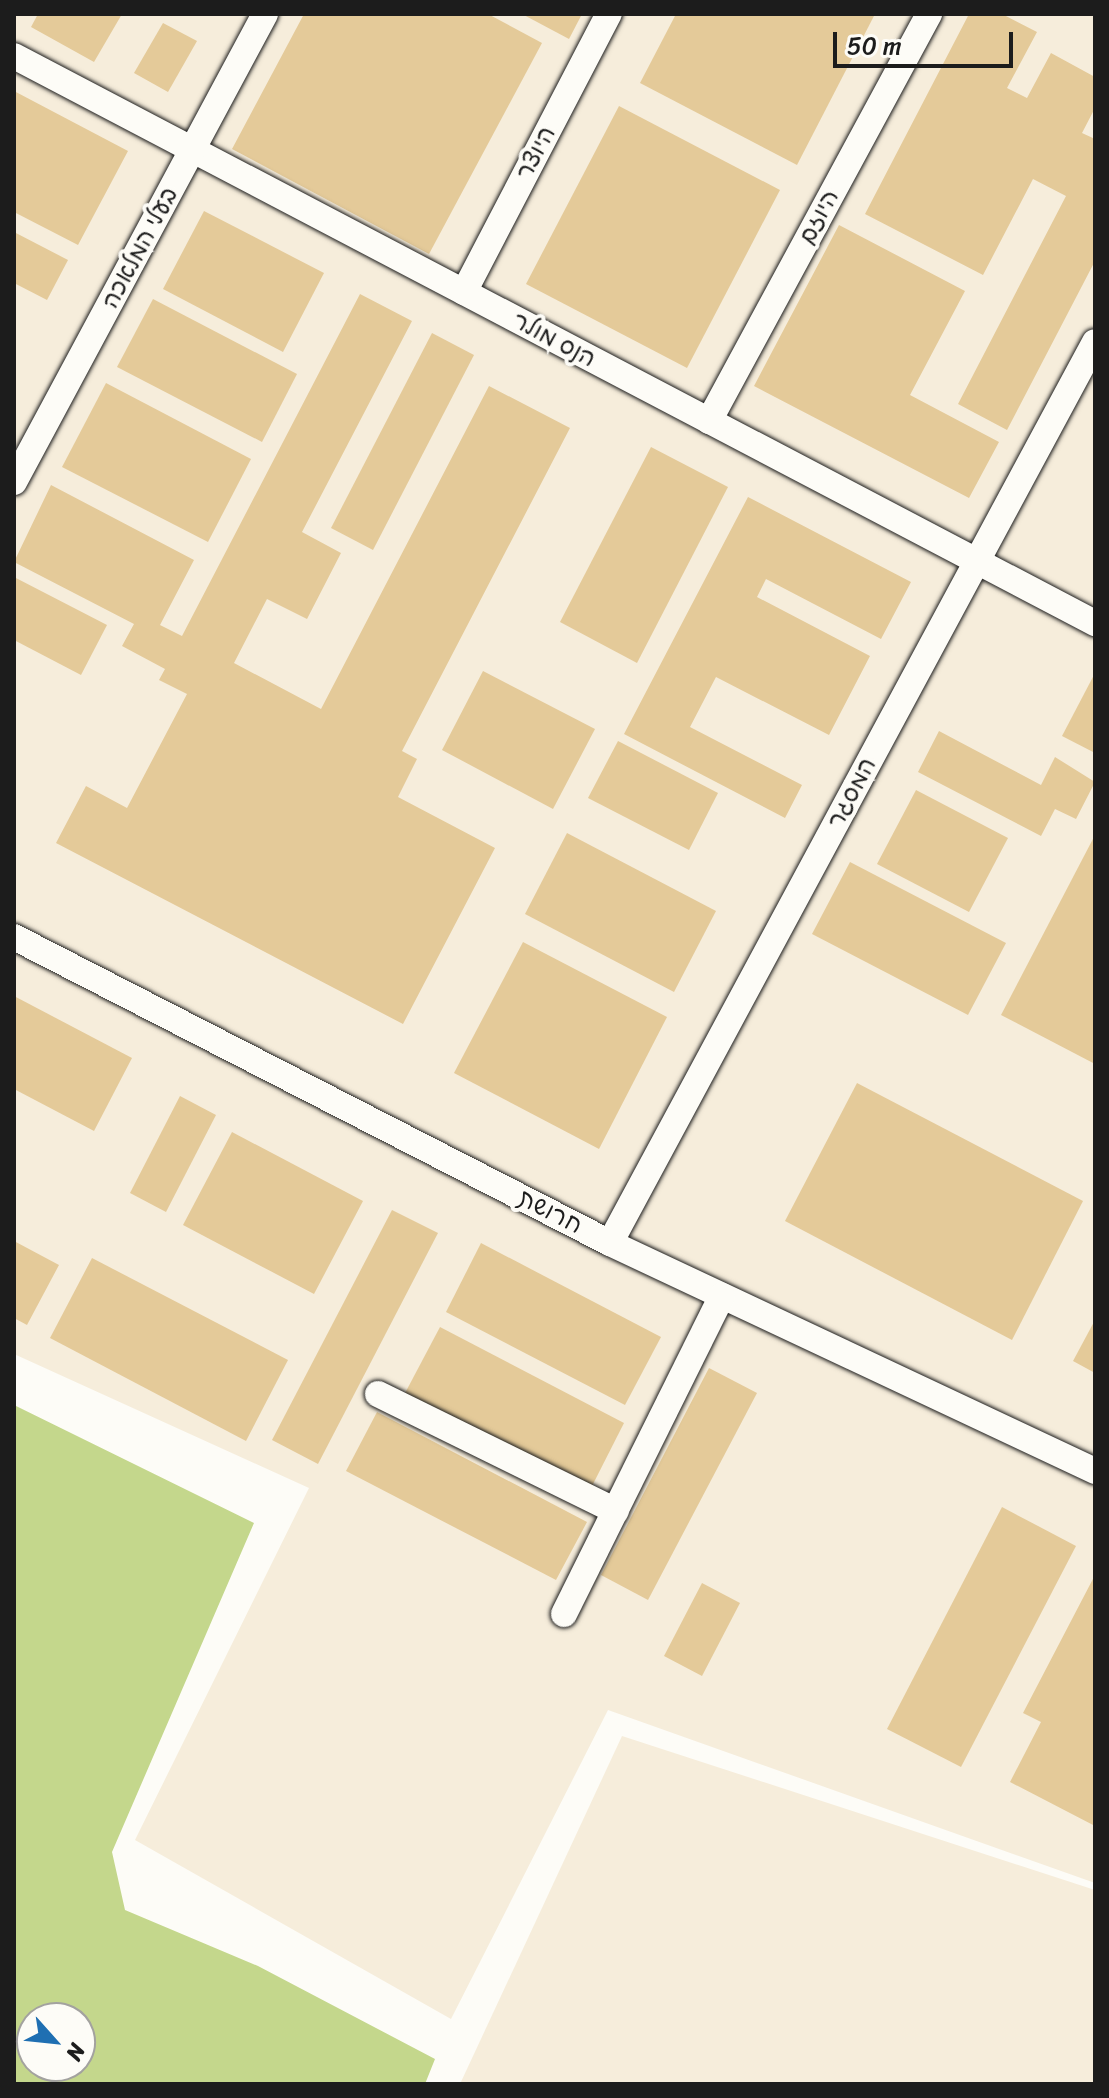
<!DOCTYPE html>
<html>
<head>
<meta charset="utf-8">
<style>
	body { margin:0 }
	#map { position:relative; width:1109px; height:2098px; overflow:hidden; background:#fdfcf7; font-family:Sriracha,"Playpen Sans Hebrew",sans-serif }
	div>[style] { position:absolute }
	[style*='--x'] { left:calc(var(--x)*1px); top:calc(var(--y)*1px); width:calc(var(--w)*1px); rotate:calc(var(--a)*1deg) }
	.built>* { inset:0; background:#f6eddb }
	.green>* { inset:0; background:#c4d78c }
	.building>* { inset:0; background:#e4ca99 }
	.roads { filter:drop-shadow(0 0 2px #1c1c1c) drop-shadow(0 0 2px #1c1c1c) }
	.minor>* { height:26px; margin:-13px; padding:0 13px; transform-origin:13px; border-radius:13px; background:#fdfcf7 }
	span { translate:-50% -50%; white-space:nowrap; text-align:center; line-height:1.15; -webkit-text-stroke:8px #fdfcf7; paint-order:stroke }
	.street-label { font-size:24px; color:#1c1c1c }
	.frame { position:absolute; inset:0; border:16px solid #1c1c1c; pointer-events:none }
	.north { position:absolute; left:16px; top:2002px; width:80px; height:80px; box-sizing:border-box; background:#fdfcf7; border:2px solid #a3a29f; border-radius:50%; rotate:117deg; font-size:22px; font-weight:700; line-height:32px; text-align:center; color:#1c1c1c }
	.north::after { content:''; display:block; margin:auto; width:28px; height:36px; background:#1f6fb2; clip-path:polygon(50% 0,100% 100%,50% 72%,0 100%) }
	.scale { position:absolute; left:833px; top:32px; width:180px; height:36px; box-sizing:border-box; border:4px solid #1c1c1c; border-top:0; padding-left:10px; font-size:24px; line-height:28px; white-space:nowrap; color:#1c1c1c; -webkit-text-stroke:6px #fdfcf7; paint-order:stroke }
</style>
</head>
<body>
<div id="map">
	<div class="built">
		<i style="clip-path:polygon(14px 14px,1095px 14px,1095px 1883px,608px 1710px,451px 2019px,135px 1840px,309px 1488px,14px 1354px)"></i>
		<i style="clip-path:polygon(622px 1736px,1095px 1890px,1095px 2084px,460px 2084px)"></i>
	</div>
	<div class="green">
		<i style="clip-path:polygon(evenodd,14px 1405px,254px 1523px,112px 1852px,125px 1910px,258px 1966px,435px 2059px,425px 2084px,14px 2084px,14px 1405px,32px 2018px,80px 2018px,80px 2066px,32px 2066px,32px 2018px)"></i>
	</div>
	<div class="building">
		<i style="clip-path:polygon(38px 14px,122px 14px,94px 62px,31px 27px)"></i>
		<i style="clip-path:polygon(304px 14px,488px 14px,542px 43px,429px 254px,232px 149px)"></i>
		<i style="clip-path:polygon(522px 14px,582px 14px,569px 39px)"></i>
		<i style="clip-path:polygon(676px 14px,875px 14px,797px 165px,640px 83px)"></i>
		<i style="clip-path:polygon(969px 14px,1002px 14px,1037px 32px,1007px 88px,1027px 98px,1051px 53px,1095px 77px,1095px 108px,1082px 133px,1095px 139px,1095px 261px,1007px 430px,958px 404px,1066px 196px,1033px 179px,983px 275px,865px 214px)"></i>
		<i style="clip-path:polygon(163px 23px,197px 41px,168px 92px,134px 73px)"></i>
		<i style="clip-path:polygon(14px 91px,128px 151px,78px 245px,14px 212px)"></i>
		<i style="clip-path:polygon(619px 106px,780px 190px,687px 368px,526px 284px)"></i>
		<i style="clip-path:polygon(204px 211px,324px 273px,283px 352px,163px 289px)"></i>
		<i style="clip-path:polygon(839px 225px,965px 291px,910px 395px,999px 442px,969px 498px,754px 386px)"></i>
		<i style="clip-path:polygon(14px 232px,68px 260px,47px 300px,14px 283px)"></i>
		<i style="clip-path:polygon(360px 294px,412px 321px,302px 532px,341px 553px,307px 619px,267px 599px,234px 663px,321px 709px,489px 386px,570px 428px,402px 751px,417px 759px,398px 797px,495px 848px,403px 1024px,56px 843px,86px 786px,127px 808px,187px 694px,159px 680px,165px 669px,122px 646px,134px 624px,14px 562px,51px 485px,194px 560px,160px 625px,182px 636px)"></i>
		<i style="clip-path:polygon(153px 299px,297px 374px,262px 442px,117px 367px)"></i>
		<i style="clip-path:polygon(432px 333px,474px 355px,373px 550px,331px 528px)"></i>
		<i style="clip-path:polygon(106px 383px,251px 459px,208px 542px,62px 467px)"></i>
		<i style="clip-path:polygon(651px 447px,728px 487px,637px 663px,560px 622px)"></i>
		<i style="clip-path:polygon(748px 497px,911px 582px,881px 639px,766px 579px,757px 597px,870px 656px,829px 735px,716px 677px,690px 727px,802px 785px,785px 818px,624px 734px)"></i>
		<i style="clip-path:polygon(14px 577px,107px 625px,81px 675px,14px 640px)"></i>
		<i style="clip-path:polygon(483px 671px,595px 729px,553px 809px,442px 750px)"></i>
		<i style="clip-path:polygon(1095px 673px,1095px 753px,1062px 736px)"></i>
		<i style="clip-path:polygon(939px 731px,1041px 785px,1055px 757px,1095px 782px,1076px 819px,1055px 809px,1041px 836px,918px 772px)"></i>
		<i style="clip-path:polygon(618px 741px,718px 793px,689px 850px,588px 798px)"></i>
		<i style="clip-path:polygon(916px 790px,1008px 838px,969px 912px,877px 864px)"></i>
		<i style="clip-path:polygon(567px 833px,716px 911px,674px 992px,525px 914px)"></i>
		<i style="clip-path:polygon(1095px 835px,1095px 1064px,1001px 1015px)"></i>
		<i style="clip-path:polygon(850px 862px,1006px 943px,968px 1015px,812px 934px)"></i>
		<i style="clip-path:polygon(523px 942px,667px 1017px,599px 1149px,454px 1073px)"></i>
		<i style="clip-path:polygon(14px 996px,132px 1058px,94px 1131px,14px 1089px)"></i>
		<i style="clip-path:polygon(857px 1083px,1083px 1201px,1012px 1340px,785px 1221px)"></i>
		<i style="clip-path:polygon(180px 1096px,216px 1115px,166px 1212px,130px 1193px)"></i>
		<i style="clip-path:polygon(232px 1132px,363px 1201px,314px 1294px,183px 1225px)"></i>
		<i style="clip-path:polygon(392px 1210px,438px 1233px,318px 1464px,272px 1440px)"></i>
		<i style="clip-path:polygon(14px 1241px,59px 1265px,27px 1325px,14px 1318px)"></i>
		<i style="clip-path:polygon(481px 1243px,661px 1337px,625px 1405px,446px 1312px)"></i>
		<i style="clip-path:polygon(92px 1258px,288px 1360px,246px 1441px,50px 1338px)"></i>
		<i style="clip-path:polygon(1095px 1320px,1095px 1373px,1073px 1361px)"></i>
		<i style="clip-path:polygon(440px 1327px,624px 1423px,589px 1492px,404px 1395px)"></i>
		<i style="clip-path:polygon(709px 1368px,757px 1393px,648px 1600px,601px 1575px)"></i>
		<i style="clip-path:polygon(377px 1412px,587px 1522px,556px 1580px,346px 1471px)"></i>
		<i style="clip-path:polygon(1002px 1507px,1076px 1546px,961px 1767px,887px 1729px)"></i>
		<i style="clip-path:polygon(1095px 1575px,1095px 1826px,1010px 1782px,1041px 1722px,1023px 1713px)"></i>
		<i style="clip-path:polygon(702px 1583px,740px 1603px,702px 1676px,664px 1656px)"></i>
	</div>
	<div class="roads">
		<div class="minor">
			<i style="--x:14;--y:56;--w:1221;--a:27.68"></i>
			<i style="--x:464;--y:292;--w:314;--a:-62.5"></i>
			<i style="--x:709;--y:421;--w:463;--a:-61.6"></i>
			<i style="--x:14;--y:482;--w:531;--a:-61.79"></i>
			<i style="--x:14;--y:937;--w:670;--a:27.18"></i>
			<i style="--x:610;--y:1243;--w:536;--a:25.18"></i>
			<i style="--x:610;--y:1243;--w:1023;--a:-61.71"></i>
			<i style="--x:378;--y:1394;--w:265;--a:26.2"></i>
			<i style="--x:564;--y:1614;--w:355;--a:-63.6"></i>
		</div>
	</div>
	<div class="street-label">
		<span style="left:536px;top:153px;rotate:-62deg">היוצר</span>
		<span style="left:819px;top:217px;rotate:-62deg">היוזם</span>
		<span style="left:140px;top:248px;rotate:-62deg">בעלי המלאכה</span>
		<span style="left:554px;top:340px;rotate:28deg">הנס מולר</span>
		<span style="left:852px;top:793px;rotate:-62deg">המסגר</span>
		<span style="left:550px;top:1212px;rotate:27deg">חרושת</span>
	</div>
	<div class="frame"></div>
	<div class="north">N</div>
	<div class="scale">50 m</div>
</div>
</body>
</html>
